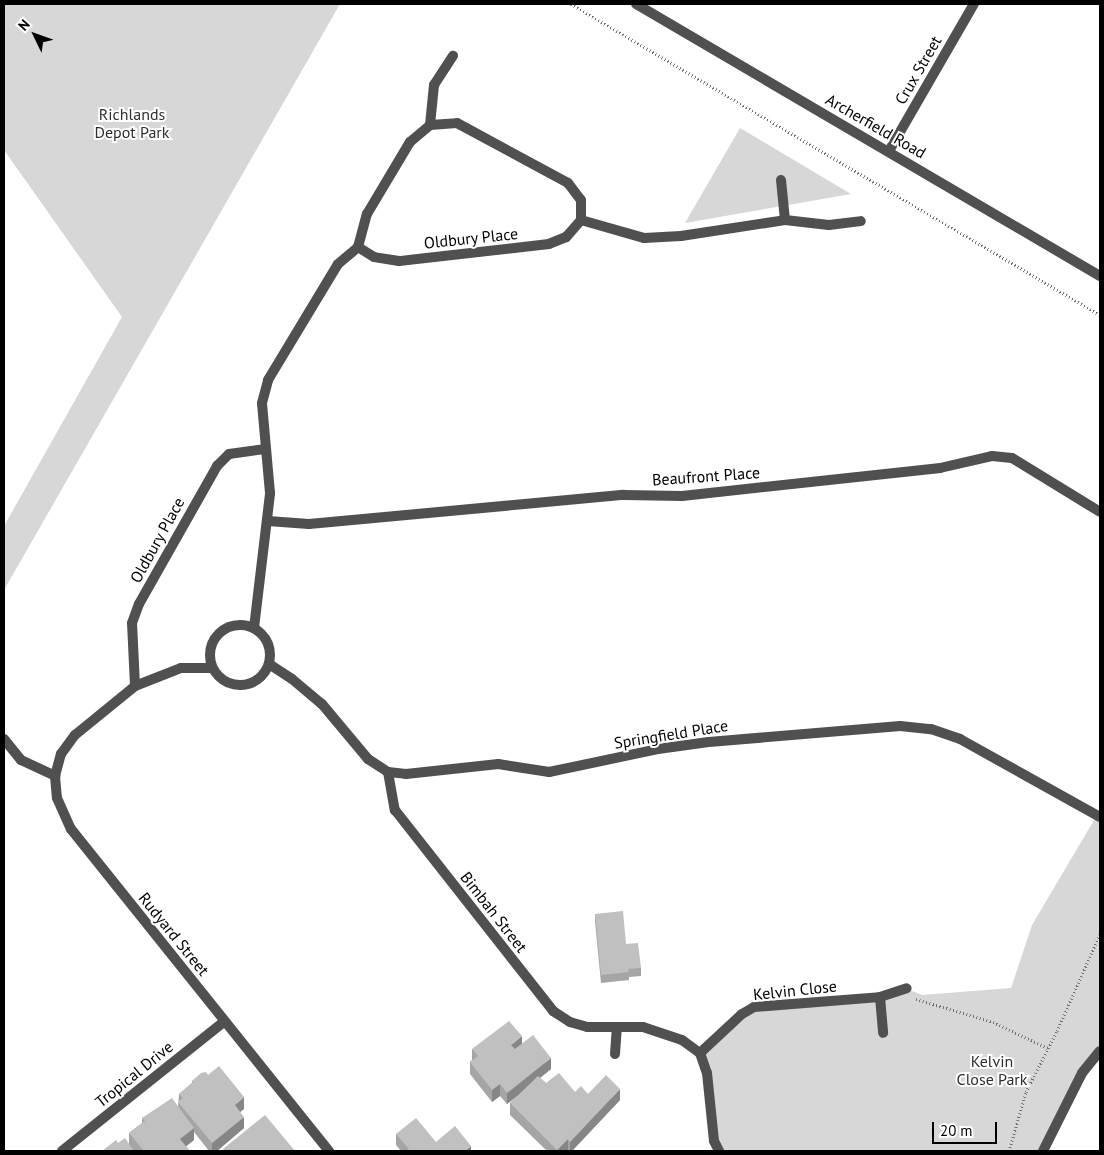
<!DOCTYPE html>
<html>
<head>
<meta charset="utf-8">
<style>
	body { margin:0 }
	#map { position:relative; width:1104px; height:1155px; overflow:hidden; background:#fff; font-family:"PT Sans",sans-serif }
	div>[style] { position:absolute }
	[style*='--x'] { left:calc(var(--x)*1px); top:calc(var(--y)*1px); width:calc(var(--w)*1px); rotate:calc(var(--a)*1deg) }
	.green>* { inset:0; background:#d7d7d7 }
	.path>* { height:3px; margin-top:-1.5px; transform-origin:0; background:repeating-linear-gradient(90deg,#727272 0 1px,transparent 0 3.5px) }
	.street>* { height:10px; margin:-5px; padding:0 5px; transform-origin:5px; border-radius:5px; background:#505050 }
	.street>.ring { margin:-5px; padding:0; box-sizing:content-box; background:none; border:10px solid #505050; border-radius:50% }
	.wall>* { inset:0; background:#a5a5a5 }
	.shaded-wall>* { inset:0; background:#868686 }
	.building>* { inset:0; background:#c0c0c0 }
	span { translate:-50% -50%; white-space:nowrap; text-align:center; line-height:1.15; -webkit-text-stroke:4px #fff; paint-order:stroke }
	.street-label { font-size:16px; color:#000 }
	.park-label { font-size:16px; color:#2e2e2e }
	.frame { position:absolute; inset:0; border:5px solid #000; pointer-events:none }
	.north { position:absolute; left:10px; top:10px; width:50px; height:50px; -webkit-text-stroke:4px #fff; paint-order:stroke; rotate:312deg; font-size:14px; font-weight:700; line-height:20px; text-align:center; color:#000 }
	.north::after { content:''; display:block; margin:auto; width:18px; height:22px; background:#000; clip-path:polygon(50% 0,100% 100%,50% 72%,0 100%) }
	.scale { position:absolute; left:932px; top:1122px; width:65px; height:22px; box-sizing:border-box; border:2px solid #000; border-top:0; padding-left:6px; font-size:15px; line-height:18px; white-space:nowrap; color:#000; -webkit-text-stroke:4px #fff; paint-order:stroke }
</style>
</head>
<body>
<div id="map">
	<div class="green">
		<i style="clip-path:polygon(4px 4px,340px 4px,4px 590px,4px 526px,122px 317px,4px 150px)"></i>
		<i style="clip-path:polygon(740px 128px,851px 194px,685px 223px)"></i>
		<i style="clip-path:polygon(1100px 810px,1100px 1051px,1043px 1151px,719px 1151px,700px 1053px,754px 1007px,880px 997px,907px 989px,922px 995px,1011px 988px,1032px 925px)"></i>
	</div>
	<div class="path">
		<i style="--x:571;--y:4;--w:614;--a:30.45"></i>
		<i style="--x:916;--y:999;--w:80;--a:16.6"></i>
		<i style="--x:993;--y:1022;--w:61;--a:25.3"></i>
		<i style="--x:1009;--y:1151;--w:61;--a:-73.9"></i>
		<i style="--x:1026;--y:1092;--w:68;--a:-63.1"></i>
		<i style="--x:1057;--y:1031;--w:106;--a:-66.1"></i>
	</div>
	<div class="street">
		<i style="--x:636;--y:4;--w:538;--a:30.38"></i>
		<i style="--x:430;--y:125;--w:40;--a:-84.3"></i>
		<i style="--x:434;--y:85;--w:35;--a:-57"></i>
		<i style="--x:889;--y:151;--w:170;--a:-60"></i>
		<i style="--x:781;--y:180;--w:40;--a:84.3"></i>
		<i style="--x:581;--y:220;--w:66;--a:15.9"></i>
		<i style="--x:644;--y:238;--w:37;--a:-3"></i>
		<i style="--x:681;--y:236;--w:105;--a:-8.7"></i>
		<i style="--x:785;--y:220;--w:44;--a:6.5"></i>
		<i style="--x:829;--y:225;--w:32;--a:-7"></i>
		<i style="--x:268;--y:521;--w:41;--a:4.2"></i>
		<i style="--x:309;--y:524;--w:316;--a:-5.3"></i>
		<i style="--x:624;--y:495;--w:58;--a:1"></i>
		<i style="--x:682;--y:496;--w:260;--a:-6.2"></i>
		<i style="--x:940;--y:468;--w:53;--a:-13"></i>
		<i style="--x:992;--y:456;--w:20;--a:6"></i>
		<i style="--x:1012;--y:458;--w:103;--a:31.5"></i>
		<i class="ring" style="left:210px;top:625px;width:50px;height:50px"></i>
		<i style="--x:254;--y:628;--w:136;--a:-83.2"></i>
		<i style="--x:270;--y:493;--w:90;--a:-95.1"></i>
		<i style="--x:262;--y:403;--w:24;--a:-75"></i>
		<i style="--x:268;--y:380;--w:135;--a:-58.9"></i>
		<i style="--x:338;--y:264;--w:26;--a:-40"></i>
		<i style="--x:358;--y:247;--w:34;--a:-75"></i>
		<i style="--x:367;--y:214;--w:84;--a:-59.2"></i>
		<i style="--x:410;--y:142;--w:26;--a:-40"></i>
		<i style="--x:430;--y:125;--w:27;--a:-4"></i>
		<i style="--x:457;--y:123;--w:126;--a:28.4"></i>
		<i style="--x:568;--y:183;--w:21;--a:53"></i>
		<i style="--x:581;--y:200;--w:20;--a:90"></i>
		<i style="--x:581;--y:220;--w:23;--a:131"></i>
		<i style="--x:566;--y:237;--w:18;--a:158"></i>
		<i style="--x:549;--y:244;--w:151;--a:173.5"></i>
		<i style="--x:399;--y:261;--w:25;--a:-171"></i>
		<i style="--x:374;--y:257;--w:19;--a:-148"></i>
		<i style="--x:269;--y:664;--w:27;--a:33"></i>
		<i style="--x:292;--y:679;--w:39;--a:40"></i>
		<i style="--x:322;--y:704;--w:72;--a:50.1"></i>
		<i style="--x:368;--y:759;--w:24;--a:33"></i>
		<i style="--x:388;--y:772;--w:18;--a:6"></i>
		<i style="--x:406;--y:774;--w:93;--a:-6.2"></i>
		<i style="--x:498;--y:764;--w:52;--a:8.9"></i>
		<i style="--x:549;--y:772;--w:111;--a:-11.9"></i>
		<i style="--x:658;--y:749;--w:51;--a:-7.8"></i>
		<i style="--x:709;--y:742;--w:192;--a:-4.8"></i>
		<i style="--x:900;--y:726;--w:31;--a:6"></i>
		<i style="--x:931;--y:729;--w:31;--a:19"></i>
		<i style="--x:960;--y:739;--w:160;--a:29.1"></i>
		<i style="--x:135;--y:686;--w:63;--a:-92.7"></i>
		<i style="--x:132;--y:623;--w:20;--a:-70"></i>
		<i style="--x:139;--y:604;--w:159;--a:-60.5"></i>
		<i style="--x:217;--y:466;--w:17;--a:-45"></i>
		<i style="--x:229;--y:454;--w:37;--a:-8"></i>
		<i style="--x:4;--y:739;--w:27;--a:51"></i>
		<i style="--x:21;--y:760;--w:38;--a:25"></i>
		<i style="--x:55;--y:776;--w:22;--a:85"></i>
		<i style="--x:57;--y:798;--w:34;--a:66"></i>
		<i style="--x:71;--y:829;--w:413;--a:51.3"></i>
		<i style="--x:388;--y:772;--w:39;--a:80"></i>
		<i style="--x:395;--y:810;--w:256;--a:51.8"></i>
		<i style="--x:553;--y:1011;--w:20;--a:33"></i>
		<i style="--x:570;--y:1022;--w:18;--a:16"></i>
		<i style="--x:587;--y:1027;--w:56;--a:0"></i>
		<i style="--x:643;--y:1027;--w:41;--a:18.4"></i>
		<i style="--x:682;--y:1040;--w:22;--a:36"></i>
		<i style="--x:700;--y:1053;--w:21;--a:71"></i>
		<i style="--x:707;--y:1073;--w:68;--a:84.1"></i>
		<i style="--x:714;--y:1141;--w:11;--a:63"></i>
		<i style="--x:55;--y:776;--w:23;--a:-75"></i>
		<i style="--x:61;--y:754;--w:24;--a:-54"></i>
		<i style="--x:75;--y:735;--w:77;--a:-39.2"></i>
		<i style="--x:135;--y:686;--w:49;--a:-21.4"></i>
		<i style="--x:181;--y:668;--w:31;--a:0"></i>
		<i style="--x:880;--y:997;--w:36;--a:85"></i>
		<i style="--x:700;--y:1053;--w:57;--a:-42.9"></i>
		<i style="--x:742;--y:1014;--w:14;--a:-30"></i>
		<i style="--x:754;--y:1007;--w:126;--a:-4.5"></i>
		<i style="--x:880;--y:997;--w:28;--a:-18"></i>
		<i style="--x:615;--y:1054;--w:27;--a:-86"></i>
		<i style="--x:62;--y:1151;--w:208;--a:-38.6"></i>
		<i style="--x:1043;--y:1151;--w:87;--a:-63.4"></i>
		<i style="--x:1082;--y:1073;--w:28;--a:-51"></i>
	</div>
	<div class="wall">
		<i style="clip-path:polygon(595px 914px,626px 944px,641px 968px,641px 976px,629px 977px,629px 980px,601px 983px,595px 922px)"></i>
		<i style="clip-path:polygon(522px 1043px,551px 1069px,540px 1078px,546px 1083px,575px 1092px,588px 1094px,620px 1100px,572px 1151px,547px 1151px,510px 1115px,510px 1103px,518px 1095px,507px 1104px,500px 1096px,492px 1102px,470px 1074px,470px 1062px,472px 1060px,472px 1049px)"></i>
		<i style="clip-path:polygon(208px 1075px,244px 1109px,240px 1112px,244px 1128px,217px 1151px,209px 1151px,194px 1132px,194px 1140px,186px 1146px,190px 1151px,134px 1151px,118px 1143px,129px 1145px,129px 1133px,142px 1123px,142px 1118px,178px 1107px,179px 1094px,192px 1083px,192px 1081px)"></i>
		<i style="clip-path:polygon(396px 1134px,436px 1142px,471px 1151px,401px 1151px,396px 1145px)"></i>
	</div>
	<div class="shaded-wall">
		<i style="clip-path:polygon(522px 1036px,522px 1048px,511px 1057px,511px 1045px)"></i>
		<i style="clip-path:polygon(551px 1058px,551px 1069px,507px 1104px,507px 1093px)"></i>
		<i style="clip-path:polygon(500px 1084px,500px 1096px,492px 1102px,492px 1090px)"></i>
		<i style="clip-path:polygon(620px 1089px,620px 1100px,572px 1151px,570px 1151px,570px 1142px)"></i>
		<i style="clip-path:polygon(244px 1097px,244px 1109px,235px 1116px,235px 1105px)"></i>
		<i style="clip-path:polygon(244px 1117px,244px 1128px,217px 1151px,212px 1151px,212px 1143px)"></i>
		<i style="clip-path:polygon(194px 1128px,194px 1140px,180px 1151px,180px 1139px)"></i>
		<i style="clip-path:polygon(568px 1139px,568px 1151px,557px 1151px,557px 1150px)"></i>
		<i style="clip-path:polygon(471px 1146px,471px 1151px,465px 1151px)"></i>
	</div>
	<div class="building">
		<i style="clip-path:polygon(623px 911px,626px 944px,638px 943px,641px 968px,628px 969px,629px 972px,601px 975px,595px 914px)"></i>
		<i style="clip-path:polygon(509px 1021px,522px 1036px,511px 1045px,515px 1049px,533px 1035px,551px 1058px,507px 1093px,500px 1084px,492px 1090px,470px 1062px,478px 1056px,472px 1049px)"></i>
		<i style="clip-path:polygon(219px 1066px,244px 1097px,235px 1105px,244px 1117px,212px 1143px,178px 1102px,183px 1098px,179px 1094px,193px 1082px,192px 1081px,201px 1073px,206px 1072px,208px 1075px)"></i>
		<i style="clip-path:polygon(559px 1073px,575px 1092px,581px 1086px,588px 1094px,606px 1075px,620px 1089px,570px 1142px,568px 1139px,557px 1150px,510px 1103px,538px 1076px,546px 1083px)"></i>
		<i style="clip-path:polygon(172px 1098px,194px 1128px,180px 1139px,190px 1151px,144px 1151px,129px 1133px,145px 1121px,142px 1118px)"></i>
		<i style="clip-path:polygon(265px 1115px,295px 1151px,225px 1151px,223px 1149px)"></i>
		<i style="clip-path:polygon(416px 1118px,436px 1142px,455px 1126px,471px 1146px,465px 1151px,405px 1151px,409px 1149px,396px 1134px)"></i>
		<i style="clip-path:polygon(125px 1138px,134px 1151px,102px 1151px,116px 1140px,118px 1143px)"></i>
	</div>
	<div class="street-label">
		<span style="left:918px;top:70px;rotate:-60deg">Crux Street</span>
		<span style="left:876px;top:126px;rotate:30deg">Archerfield Road</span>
		<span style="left:471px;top:238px;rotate:-6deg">Oldbury Place</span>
		<span style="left:706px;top:476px;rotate:-4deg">Beaufront Place</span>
		<span style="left:157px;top:540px;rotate:-61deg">Oldbury Place</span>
		<span style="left:671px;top:734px;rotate:-9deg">Springfield Place</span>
		<span style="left:494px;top:912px;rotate:52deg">Bimbah Street</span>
		<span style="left:174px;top:934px;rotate:51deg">Rudyard Street</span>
		<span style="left:795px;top:990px;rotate:-6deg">Kelvin Close</span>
		<span style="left:134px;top:1074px;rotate:-39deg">Tropical Drive</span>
	</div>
	<div class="park-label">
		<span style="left:132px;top:123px">Richlands<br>Depot Park</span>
		<span style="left:992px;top:1070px">Kelvin<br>Close Park</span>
	</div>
	<div class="frame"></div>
	<div class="north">N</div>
	<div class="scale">20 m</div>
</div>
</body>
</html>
